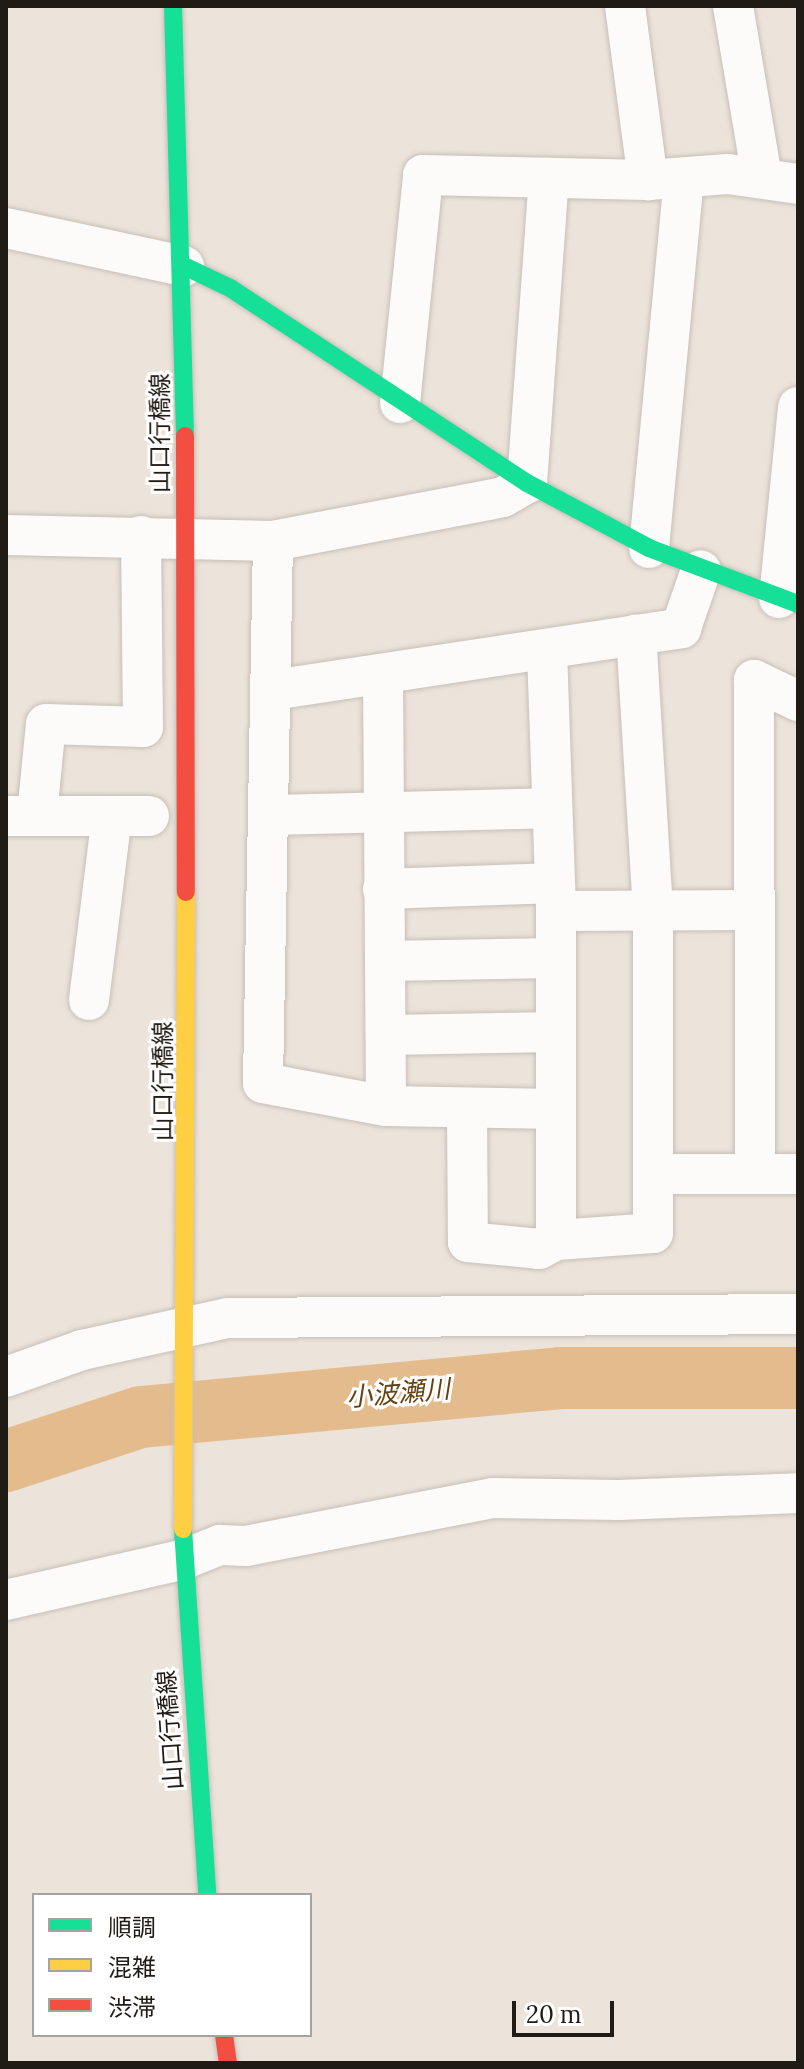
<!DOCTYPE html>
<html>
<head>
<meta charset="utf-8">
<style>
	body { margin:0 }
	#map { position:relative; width:804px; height:2069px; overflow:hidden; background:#ece3da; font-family:Lora,"Noto Sans JP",serif }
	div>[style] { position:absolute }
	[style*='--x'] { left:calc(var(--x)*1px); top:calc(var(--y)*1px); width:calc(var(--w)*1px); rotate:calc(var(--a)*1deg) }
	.river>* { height:62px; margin:-31px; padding:0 31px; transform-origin:31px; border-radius:31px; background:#e4bb8c }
	.roads { filter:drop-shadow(0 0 2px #c6bfb8) drop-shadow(0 0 2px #c6bfb8) }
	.street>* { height:40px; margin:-20px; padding:0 20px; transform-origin:20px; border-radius:20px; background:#fcfbf9 }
	.fast>* { height:18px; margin:-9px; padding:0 9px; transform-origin:9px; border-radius:9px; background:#16e098 }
	.slow>* { height:18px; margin:-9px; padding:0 9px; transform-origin:9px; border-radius:9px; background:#ffcf43 }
	.jam>* { height:18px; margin:-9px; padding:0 9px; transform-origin:9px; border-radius:9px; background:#f24e42 }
	span { translate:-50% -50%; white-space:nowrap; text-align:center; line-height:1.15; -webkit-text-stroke:6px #fff; paint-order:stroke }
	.street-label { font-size:24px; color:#201b14 }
	.water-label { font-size:26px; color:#674211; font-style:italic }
	.frame { position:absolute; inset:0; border:8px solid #201b14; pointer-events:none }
	.legend { position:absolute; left:32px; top:1893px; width:280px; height:144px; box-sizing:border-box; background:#fff; border:2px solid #a6a4a1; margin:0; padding:10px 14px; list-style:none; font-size:24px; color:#201b14 }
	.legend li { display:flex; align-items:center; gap:16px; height:40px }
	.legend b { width:40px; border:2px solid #a6a4a1 }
	.scale { position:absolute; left:512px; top:2001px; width:102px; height:36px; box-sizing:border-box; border:4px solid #201b14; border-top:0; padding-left:10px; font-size:24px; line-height:28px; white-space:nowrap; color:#201b14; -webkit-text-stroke:6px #fff; paint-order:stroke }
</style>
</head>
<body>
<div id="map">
	<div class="river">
		<i style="--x:6;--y:1461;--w:142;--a:-18.1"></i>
		<i style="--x:141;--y:1417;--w:422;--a:-5.3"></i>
		<i style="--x:561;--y:1378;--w:237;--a:0"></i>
	</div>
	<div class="roads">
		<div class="street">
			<i style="--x:625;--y:6;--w:176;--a:82.5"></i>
			<i style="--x:733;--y:6;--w:173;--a:80.4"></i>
			<i style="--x:6;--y:228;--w:182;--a:12.1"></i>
			<i style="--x:400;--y:403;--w:229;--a:-84.2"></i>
			<i style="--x:423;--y:175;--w:225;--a:1.3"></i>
			<i style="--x:648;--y:180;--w:80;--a:-4.3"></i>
			<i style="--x:728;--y:174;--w:71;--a:8.1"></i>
			<i style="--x:6;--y:535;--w:267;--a:1.3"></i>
			<i style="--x:273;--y:541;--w:234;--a:-10.8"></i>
			<i style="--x:503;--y:497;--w:28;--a:-30"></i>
			<i style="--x:527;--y:483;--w:306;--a:-85.9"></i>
			<i style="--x:273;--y:541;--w:542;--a:91.06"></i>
			<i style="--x:263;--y:1083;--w:125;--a:10.6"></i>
			<i style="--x:386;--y:1106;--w:170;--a:1"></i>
			<i style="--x:649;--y:548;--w:372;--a:-84.6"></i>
			<i style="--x:779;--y:598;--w:192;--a:-84.3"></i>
			<i style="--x:547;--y:651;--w:260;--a:88"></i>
			<i style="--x:556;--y:911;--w:329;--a:90"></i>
			<i style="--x:383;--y:676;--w:430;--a:89.6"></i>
			<i style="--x:273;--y:690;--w:413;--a:-8.6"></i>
			<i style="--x:681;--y:628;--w:61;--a:-71"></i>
			<i style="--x:37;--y:815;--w:91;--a:-84.4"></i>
			<i style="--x:46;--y:724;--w:97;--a:1.8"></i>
			<i style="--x:143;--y:727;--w:191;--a:-90.6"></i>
			<i style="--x:272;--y:815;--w:280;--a:-1.4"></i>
			<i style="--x:6;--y:816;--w:143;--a:0"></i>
			<i style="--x:383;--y:889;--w:172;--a:-2"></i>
			<i style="--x:556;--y:911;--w:197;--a:-0.3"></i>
			<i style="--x:385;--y:961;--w:170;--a:-1"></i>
			<i style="--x:89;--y:1000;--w:185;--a:-82.9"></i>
			<i style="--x:386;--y:1035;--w:170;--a:-1"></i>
			<i style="--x:467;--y:1110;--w:132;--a:89.6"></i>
			<i style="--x:468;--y:1242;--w:71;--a:5.6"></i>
			<i style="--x:539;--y:1249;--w:19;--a:-28"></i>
			<i style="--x:556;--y:1240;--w:97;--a:-4.1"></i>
			<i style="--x:653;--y:1233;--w:322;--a:-90"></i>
			<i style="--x:653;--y:911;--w:277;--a:-93.5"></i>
			<i style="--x:655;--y:1174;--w:143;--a:0"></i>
			<i style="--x:755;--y:1174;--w:494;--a:-90.1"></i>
			<i style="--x:754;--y:680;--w:49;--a:25.5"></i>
			<i style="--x:6;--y:1377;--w:81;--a:-19.6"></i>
			<i style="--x:82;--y:1350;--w:149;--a:-12.4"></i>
			<i style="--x:228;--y:1318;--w:570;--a:-0.4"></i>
			<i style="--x:6;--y:1600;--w:184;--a:-12.9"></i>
			<i style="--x:185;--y:1559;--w:38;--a:-22"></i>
			<i style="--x:220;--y:1545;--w:26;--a:2"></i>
			<i style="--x:246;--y:1546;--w:252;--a:-11"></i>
			<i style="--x:493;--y:1498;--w:126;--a:0.9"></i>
			<i style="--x:619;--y:1500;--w:179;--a:-2.2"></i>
		</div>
		<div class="fast">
			<i style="--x:173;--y:6;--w:430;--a:88.4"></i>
			<i style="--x:184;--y:266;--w:51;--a:25.6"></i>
			<i style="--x:230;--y:288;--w:355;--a:33.3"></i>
			<i style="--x:527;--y:483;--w:138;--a:28"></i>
			<i style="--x:649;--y:548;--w:159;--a:20.6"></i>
			<i style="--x:183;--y:1529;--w:367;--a:86.2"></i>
		</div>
		<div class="slow">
			<i style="--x:183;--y:1529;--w:637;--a:-89.73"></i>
		</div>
		<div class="jam">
			<i style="--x:185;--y:436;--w:456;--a:89.9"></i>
			<i style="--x:224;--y:2035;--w:28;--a:82"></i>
		</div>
	</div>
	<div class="street-label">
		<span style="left:160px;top:433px;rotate:-90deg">山口行橋線</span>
		<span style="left:163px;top:1081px;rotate:-90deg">山口行橋線</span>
		<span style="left:170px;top:1730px;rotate:-94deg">山口行橋線</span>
	</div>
	<div class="water-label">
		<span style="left:398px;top:1393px;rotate:-5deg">小波瀬川</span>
	</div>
	<div class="frame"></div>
	<ul class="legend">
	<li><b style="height:10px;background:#16e098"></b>順調</li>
	<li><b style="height:10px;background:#ffcf43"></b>混雑</li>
	<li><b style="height:10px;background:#f24e42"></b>渋滞</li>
	</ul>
	<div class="scale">20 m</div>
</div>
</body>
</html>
